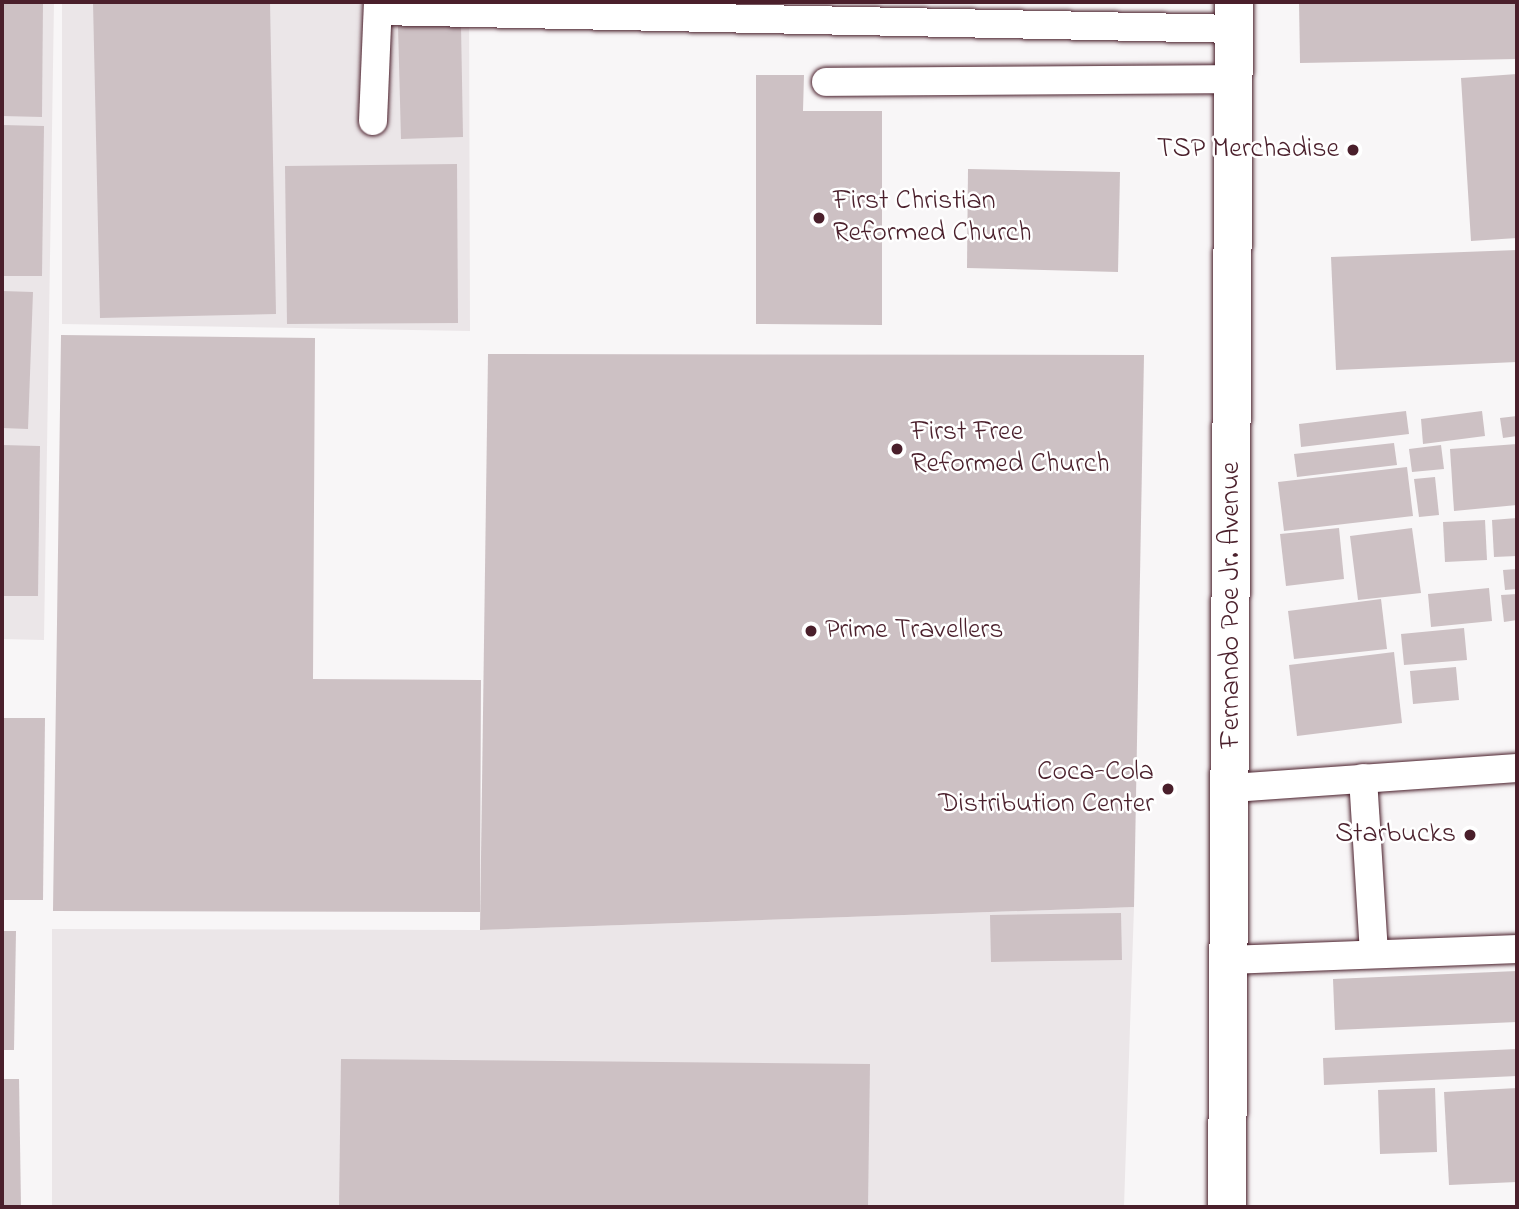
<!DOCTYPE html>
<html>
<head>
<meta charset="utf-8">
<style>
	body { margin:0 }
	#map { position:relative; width:1519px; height:1209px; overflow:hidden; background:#f8f6f7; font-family:"Indie Flower",sans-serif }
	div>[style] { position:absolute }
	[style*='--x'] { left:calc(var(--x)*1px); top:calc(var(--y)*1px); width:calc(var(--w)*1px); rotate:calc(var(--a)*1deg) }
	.built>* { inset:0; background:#ebe6e8 }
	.building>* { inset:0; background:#cdc1c4 }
	.roads { filter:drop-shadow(0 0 2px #4a1f2b) drop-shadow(0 0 2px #4a1f2b) }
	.lane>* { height:28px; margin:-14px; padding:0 14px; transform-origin:14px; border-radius:14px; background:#fff }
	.secondary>* { height:38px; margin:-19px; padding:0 19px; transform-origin:19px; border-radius:19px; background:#fff }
	.dots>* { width:19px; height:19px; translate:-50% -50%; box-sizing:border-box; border:4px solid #fff; border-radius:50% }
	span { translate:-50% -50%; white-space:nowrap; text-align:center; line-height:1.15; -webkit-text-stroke:5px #fff; paint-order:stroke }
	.poi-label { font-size:28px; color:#4a1f2b }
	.right { translate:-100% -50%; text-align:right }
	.left { translate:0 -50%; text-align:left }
	.street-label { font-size:28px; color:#4a1f2b }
	.frame { position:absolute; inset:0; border:4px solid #4a1f2b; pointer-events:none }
</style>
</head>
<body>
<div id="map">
	<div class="built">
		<i style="clip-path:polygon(2px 2px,54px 2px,44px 640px,2px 639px)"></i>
		<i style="clip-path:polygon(62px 2px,469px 2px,470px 331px,62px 324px)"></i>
		<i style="clip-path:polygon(1134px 907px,1124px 1207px,52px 1207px,52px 929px,480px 930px)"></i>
	</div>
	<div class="building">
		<i style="clip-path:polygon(2px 2px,43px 2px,42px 117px,2px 116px)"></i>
		<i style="clip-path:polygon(93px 2px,270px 2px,276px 314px,100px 318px)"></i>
		<i style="clip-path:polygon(1299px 2px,1517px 2px,1517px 59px,1300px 63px)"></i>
		<i style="clip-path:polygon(461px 25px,463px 137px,401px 139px,398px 26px)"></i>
		<i style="clip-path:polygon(1517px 74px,1517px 238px,1471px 241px,1461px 78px)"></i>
		<i style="clip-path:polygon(756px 75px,804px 75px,803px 111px,882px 111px,882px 325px,756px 324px)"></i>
		<i style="clip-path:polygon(2px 125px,44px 126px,42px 276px,2px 276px)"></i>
		<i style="clip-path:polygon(457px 164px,458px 323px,287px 324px,285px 166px)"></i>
		<i style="clip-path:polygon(968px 169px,1120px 172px,1118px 272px,967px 268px)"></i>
		<i style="clip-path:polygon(1517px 250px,1517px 362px,1336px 370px,1331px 257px)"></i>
		<i style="clip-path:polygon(2px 291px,33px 292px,28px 429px,2px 428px)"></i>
		<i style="clip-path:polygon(61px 335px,315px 338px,313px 679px,481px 680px,480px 912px,53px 911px)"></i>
		<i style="clip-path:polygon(488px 354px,1144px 355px,1134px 907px,480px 930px)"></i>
		<i style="clip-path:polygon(1406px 411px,1409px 434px,1301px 447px,1299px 424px)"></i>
		<i style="clip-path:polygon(1482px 411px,1485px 436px,1423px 444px,1421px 419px)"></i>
		<i style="clip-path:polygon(1517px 416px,1517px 436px,1503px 438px,1500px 418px)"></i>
		<i style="clip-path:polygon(1394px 443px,1397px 465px,1297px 477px,1294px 454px)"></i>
		<i style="clip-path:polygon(1517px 444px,1517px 505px,1454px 511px,1450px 449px)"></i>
		<i style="clip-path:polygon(2px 445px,40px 446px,38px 596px,2px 596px)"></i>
		<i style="clip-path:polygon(1441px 445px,1444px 469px,1412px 472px,1409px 449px)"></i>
		<i style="clip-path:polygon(1407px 467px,1413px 516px,1284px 531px,1278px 482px)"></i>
		<i style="clip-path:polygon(1435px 477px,1439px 515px,1419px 517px,1414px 479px)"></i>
		<i style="clip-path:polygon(1517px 518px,1517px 556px,1494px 557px,1492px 520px)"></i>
		<i style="clip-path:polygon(1485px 520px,1487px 560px,1445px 562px,1443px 522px)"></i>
		<i style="clip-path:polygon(1339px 528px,1344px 579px,1286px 586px,1280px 534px)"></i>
		<i style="clip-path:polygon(1412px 528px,1421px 593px,1358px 600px,1350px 536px)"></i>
		<i style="clip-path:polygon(1517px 569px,1517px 589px,1505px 590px,1503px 570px)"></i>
		<i style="clip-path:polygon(1489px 588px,1492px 621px,1431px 627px,1428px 594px)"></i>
		<i style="clip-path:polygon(1517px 594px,1517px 620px,1504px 622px,1501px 595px)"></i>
		<i style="clip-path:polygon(1381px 599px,1387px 649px,1294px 659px,1288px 611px)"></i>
		<i style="clip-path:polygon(1464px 628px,1467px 660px,1404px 665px,1401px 634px)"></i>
		<i style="clip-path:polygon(1394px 652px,1402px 723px,1297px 736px,1289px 665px)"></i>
		<i style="clip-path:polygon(1456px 667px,1459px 700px,1413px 704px,1410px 671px)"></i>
		<i style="clip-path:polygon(2px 718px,45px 718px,43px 900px,2px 900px)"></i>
		<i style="clip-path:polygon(1121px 913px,1122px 960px,991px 962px,990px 915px)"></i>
		<i style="clip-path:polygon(2px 931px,16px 931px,14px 1050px,2px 1050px)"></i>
		<i style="clip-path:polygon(1517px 971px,1517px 1022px,1335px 1030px,1333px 979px)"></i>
		<i style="clip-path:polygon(1517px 1049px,1517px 1076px,1324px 1085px,1323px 1058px)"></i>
		<i style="clip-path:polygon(341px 1059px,870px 1064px,868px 1207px,339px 1207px)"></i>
		<i style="clip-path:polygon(2px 1079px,19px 1079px,21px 1207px,2px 1207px)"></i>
		<i style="clip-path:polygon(1435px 1088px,1437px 1152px,1380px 1154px,1378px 1090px)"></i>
		<i style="clip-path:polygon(1517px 1088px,1517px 1182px,1449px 1185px,1444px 1092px)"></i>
	</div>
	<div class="roads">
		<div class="lane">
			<i style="--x:378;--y:11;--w:856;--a:1.2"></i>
			<i style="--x:826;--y:82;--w:408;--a:-0.4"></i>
			<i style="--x:373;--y:121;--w:119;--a:-87.6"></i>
			<i style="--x:1363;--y:778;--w:175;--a:86.4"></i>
			<i style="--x:1232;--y:788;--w:286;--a:-4"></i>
			<i style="--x:1229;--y:960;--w:288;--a:-2.2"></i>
		</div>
		<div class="secondary">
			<i style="--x:1227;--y:1207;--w:1205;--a:-89.67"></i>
		</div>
	</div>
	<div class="dots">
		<i style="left:1353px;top:150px;background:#4a1f2b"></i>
		<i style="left:819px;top:218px;background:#4a1f2b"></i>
		<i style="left:897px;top:449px;background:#4a1f2b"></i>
		<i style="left:811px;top:631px;background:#4a1f2b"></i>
		<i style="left:1168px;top:789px;background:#4a1f2b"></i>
		<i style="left:1470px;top:835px;background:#4a1f2b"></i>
	</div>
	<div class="poi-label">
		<span class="right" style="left:1339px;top:150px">TSP Merchadise</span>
		<span class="left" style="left:833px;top:218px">First Christian<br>Reformed Church</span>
		<span class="left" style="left:911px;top:449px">First Free<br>Reformed Church</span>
		<span class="left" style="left:825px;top:631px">Prime Travellers</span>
		<span class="right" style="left:1154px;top:789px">Coca-Cola<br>Distribution Center</span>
		<span class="right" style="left:1456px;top:835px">Starbucks</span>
	</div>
	<div class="street-label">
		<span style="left:1232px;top:605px;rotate:-90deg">Fernando Poe Jr. Avenue</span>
	</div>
	<div class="frame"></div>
</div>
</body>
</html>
